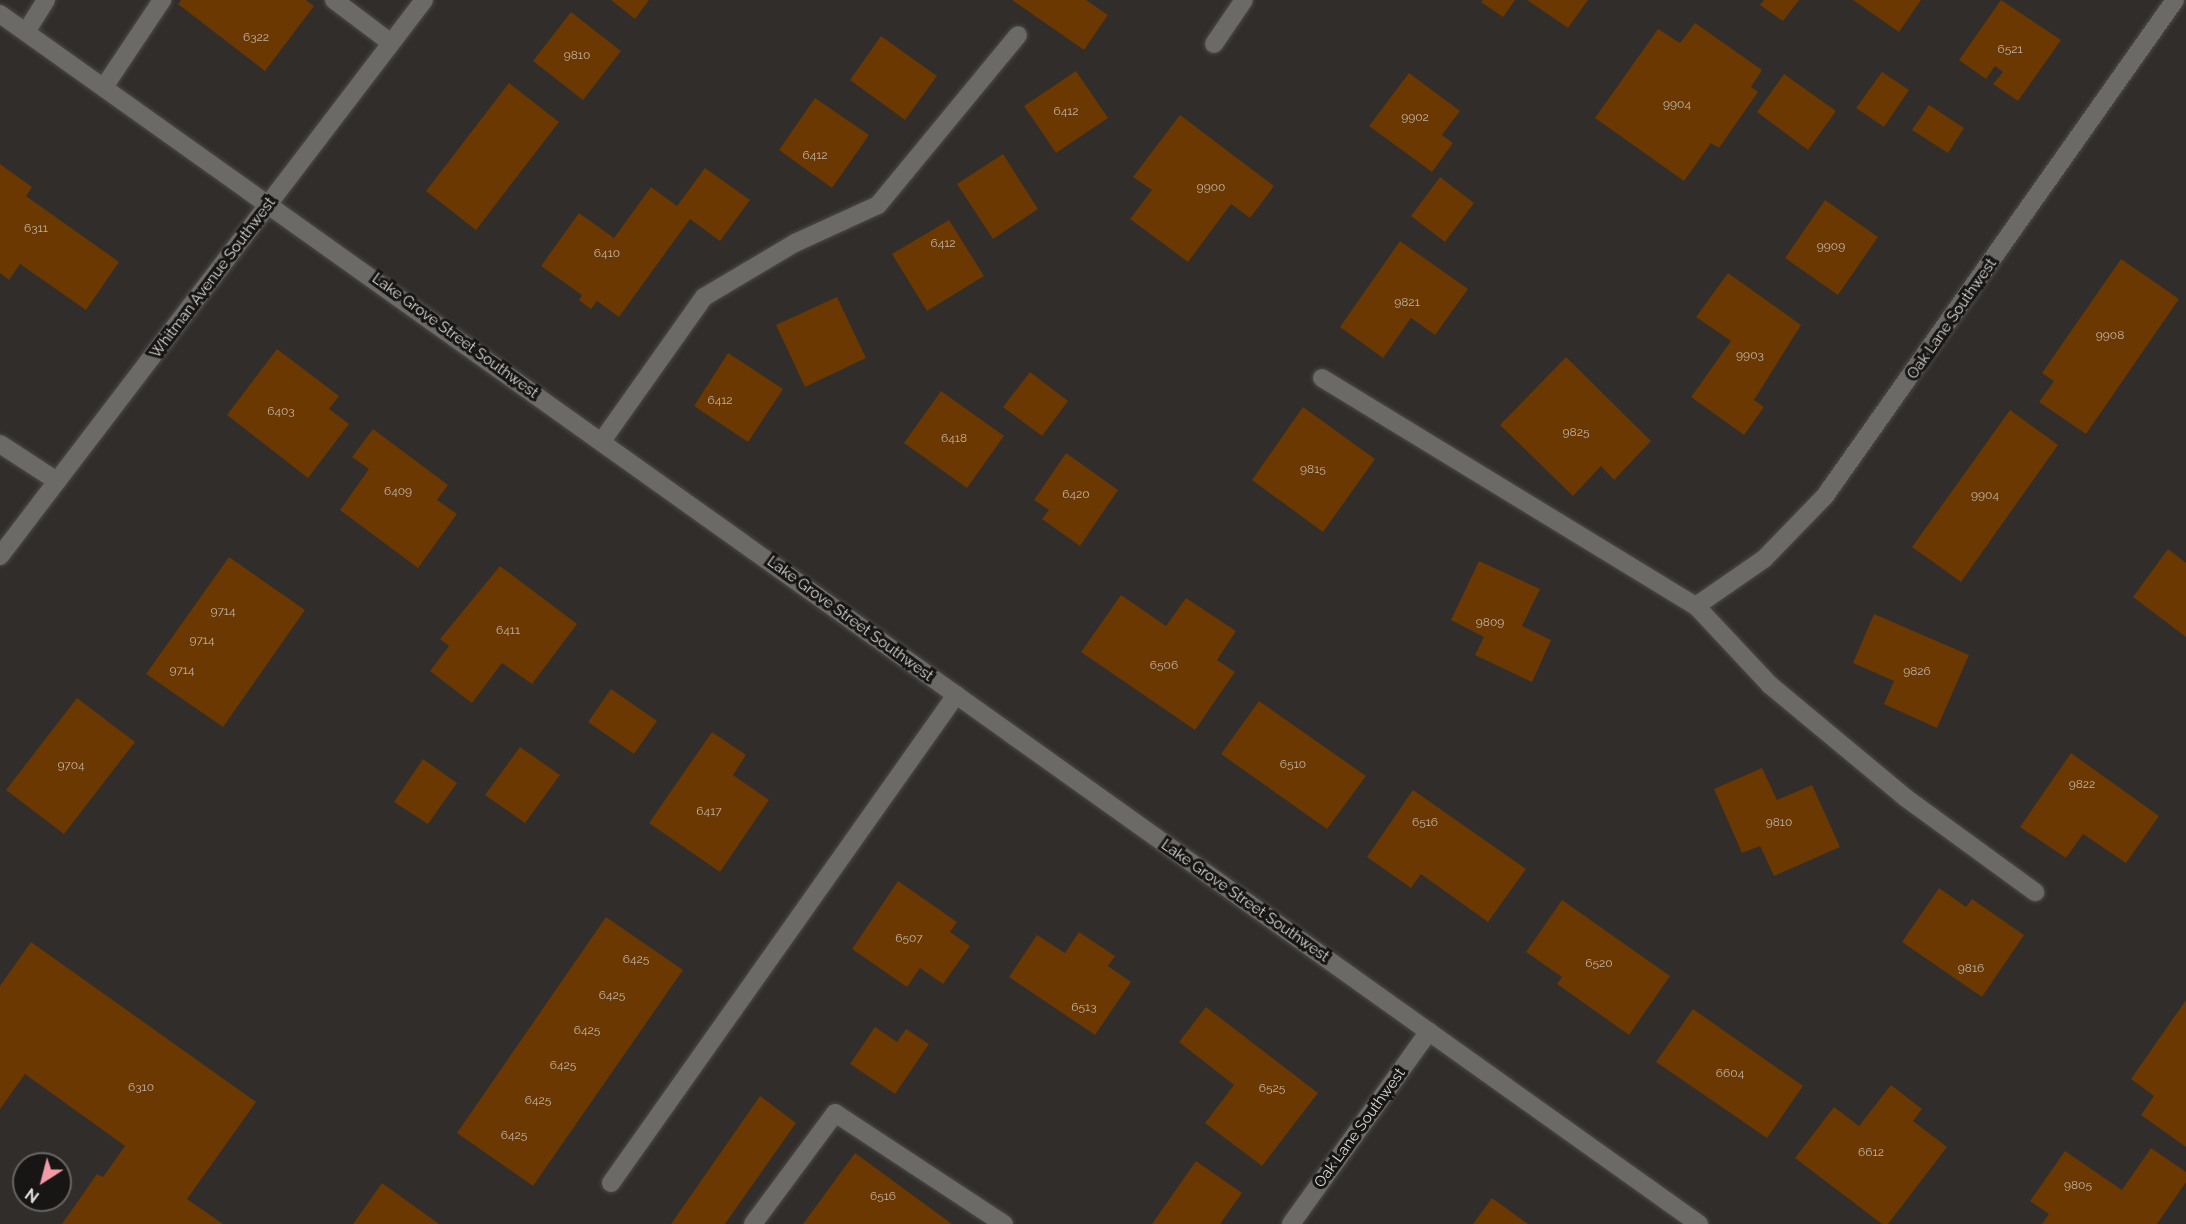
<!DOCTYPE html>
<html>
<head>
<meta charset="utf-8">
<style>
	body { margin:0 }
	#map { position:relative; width:2186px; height:1224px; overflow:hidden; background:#302d2b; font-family:Raleway,sans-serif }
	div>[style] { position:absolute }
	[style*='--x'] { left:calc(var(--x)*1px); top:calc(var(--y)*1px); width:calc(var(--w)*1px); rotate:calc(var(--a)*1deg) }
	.building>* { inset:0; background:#6a3800 }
	.roads { filter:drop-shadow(0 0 2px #4b4947) drop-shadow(0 0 2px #4b4947) }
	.lane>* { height:18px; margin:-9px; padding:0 9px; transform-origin:9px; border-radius:9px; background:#6c6a67 }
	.street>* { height:18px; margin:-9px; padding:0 9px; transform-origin:9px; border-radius:9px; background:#6c6a67 }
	span { translate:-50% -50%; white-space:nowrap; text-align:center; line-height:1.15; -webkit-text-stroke:6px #171615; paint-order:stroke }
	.number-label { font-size:12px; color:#c0b3a4 }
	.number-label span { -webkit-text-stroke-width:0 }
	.street-label { font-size:15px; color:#dddcda }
	.north { position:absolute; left:12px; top:1152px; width:60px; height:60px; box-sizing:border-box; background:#171615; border:2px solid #666564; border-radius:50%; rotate:216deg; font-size:16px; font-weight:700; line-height:24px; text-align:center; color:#dddcda }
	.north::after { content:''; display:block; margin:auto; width:21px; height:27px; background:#f49aa6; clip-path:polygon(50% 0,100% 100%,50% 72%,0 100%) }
</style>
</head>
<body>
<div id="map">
	<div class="building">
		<i style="clip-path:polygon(181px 0,306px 0,314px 6px,265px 71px,178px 4px)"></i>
		<i style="clip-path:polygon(611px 0,649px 0,635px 19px)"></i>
		<i style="clip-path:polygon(1012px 0,1086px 0,1108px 15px,1084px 50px)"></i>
		<i style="clip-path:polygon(1483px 0,1515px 0,1503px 17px,1481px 2px)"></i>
		<i style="clip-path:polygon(1527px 0,1588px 0,1568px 28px)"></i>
		<i style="clip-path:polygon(1764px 0,1799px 0,1783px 21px,1760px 5px)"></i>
		<i style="clip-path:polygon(1853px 0,1921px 0,1899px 32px)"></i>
		<i style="clip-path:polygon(2001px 0,2061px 40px,2018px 101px,1993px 84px,2003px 72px,1995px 66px,1986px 79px,1959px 60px)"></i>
		<i style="clip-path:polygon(571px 12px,621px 51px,583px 100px,533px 61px)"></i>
		<i style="clip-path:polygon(1695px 23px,1762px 70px,1751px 87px,1758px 92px,1719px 148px,1711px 143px,1684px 181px,1595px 118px,1658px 29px,1680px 43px)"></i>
		<i style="clip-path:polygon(881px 36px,937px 76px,905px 120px,850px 80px)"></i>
		<i style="clip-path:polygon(1076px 71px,1108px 118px,1056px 153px,1024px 106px)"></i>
		<i style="clip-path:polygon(1882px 72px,1909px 90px,1884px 127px,1856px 108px)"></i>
		<i style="clip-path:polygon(1409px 73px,1460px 111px,1442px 135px,1453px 143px,1432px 172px,1369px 126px)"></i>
		<i style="clip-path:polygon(1784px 74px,1836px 111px,1808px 150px,1757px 112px)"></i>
		<i style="clip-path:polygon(509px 83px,559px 122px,476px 230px,426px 191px)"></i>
		<i style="clip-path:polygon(815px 98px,869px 135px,832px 188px,779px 150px)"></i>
		<i style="clip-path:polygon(1929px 105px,1964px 128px,1948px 153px,1912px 130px)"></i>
		<i style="clip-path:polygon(1180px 115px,1274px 186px,1250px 218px,1231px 204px,1188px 262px,1130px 219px,1152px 190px,1133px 177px)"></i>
		<i style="clip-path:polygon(1003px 154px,1038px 209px,993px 239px,957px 184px)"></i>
		<i style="clip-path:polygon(0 164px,32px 187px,26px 196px,119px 262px,86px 310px,20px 264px,9px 280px,0 273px)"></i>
		<i style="clip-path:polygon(705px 168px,750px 200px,720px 241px,690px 219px,619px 317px,597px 301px,591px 309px,579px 300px,582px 295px,541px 266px,579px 213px,614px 238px,651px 187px,677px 206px)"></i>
		<i style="clip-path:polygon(1440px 177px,1474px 203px,1445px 242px,1411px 216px)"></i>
		<i style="clip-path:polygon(1825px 200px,1878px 237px,1838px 295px,1785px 258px)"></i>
		<i style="clip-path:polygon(949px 220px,984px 276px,927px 311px,892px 254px)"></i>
		<i style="clip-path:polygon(1400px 241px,1468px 289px,1435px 335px,1411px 318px,1383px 358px,1340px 327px)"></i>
		<i style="clip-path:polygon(2121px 259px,2179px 299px,2086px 434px,2039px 402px,2054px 381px,2042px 373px)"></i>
		<i style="clip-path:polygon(1728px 273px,1801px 325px,1754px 400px,1764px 407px,1744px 435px,1691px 397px,1731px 341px,1696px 317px)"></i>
		<i style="clip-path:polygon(837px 297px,866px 358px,805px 387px,776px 325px)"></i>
		<i style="clip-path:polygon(277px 349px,339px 396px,329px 409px,349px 424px,308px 478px,227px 415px)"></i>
		<i style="clip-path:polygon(728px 353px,783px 389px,748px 442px,694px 406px)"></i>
		<i style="clip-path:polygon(1566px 357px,1651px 441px,1614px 480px,1601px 466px,1573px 496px,1500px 425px)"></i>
		<i style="clip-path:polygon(1030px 372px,1068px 401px,1042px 436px,1003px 407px)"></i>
		<i style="clip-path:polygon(941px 391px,1004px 436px,967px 488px,904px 443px)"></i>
		<i style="clip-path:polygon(1303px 407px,1375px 459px,1323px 532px,1252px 480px)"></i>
		<i style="clip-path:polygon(2010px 410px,2058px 445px,1961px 582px,1912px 547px)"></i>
		<i style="clip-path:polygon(373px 429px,448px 485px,437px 500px,457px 514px,418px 568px,340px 510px,369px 469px,352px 457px)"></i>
		<i style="clip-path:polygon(1066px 453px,1118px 490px,1080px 546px,1042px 519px,1049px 510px,1034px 500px)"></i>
		<i style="clip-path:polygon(2168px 549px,2186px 563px,2186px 637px,2133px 597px)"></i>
		<i style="clip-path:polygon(229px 557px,305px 610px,223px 727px,146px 674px)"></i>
		<i style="clip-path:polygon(1479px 561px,1540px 589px,1522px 626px,1551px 640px,1532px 682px,1475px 655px,1484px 637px,1451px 620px)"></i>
		<i style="clip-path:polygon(500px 566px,577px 624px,532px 684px,502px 663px,472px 703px,430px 671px,449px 646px,440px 639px)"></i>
		<i style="clip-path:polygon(1121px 595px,1166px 626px,1186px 598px,1236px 631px,1217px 660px,1235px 672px,1195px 730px,1081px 652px)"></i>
		<i style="clip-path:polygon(1874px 614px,1969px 655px,1937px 728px,1884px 704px,1894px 681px,1853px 663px)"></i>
		<i style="clip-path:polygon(611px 689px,657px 721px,634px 754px,588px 722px)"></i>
		<i style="clip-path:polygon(77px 698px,135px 742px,64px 834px,6px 790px)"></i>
		<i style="clip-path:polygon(1259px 701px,1366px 776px,1327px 829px,1221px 754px)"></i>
		<i style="clip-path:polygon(712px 732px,746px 755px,733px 775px,769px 800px,720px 872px,649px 823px)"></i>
		<i style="clip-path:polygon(520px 747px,560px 775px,525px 823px,485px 795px)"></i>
		<i style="clip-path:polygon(2071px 753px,2159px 816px,2126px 863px,2083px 834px,2066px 858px,2020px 827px)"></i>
		<i style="clip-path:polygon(423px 759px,457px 783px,428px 824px,394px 802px)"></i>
		<i style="clip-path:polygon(1762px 768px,1777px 800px,1812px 785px,1840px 847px,1774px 876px,1760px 846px,1742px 853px,1714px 789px)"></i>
		<i style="clip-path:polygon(1413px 790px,1526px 869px,1488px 922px,1421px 874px,1411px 888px,1367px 857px)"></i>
		<i style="clip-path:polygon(898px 881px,957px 922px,950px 932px,970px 946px,943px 984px,920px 968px,907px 987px,852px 949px)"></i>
		<i style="clip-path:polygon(1939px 888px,1966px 907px,1972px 899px,2024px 935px,1982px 997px,1902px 942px)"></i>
		<i style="clip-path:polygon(1562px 900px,1670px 976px,1629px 1035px,1557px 984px,1562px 977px,1526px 952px)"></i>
		<i style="clip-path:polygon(606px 917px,683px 970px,533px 1186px,457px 1133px)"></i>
		<i style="clip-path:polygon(1079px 932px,1115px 956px,1108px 966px,1131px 982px,1095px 1035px,1009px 977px,1037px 935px,1065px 953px)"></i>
		<i style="clip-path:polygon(31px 942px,256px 1102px,187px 1199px,223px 1224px,62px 1224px,97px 1174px,103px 1177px,125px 1146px,25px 1074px,0 1109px,0 986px)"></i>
		<i style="clip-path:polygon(2186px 1000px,2186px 1147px,2141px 1115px,2154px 1096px,2131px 1079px)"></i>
		<i style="clip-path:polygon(1206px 1007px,1318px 1093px,1262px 1166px,1205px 1123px,1234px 1085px,1179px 1042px)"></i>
		<i style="clip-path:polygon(1693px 1009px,1803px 1086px,1767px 1138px,1656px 1062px)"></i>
		<i style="clip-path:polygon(875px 1027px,897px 1042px,906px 1029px,929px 1044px,895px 1094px,850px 1064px)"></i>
		<i style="clip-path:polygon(1891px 1085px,1922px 1109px,1913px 1121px,1947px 1147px,1888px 1224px,1882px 1224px,1795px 1158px,1834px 1107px,1859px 1126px)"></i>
		<i style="clip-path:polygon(760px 1096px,796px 1123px,725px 1224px,671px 1224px)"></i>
		<i style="clip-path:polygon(2151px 1148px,2186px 1172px,2186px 1182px,2157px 1224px,2042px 1224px,2049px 1214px,2030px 1201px,2065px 1151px,2122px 1190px)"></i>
		<i style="clip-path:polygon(855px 1153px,952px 1224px,803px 1224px)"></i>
		<i style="clip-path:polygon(1196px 1161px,1242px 1193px,1220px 1224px,1152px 1224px)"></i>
		<i style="clip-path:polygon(382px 1183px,439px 1224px,353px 1224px)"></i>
		<i style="clip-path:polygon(1492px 1198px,1528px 1224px,1473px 1224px)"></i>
	</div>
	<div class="roads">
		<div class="lane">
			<i style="--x:334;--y:0;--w:71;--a:37"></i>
			<i style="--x:26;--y:32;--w:38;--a:-58"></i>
			<i style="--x:104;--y:87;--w:105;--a:-56.3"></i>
			<i style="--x:1322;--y:378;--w:438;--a:31.4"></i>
			<i style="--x:1696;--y:606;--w:108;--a:46.9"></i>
			<i style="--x:1770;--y:685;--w:177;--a:39.7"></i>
			<i style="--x:1906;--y:798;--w:160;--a:36.1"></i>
			<i style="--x:602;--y:441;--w:176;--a:-54.7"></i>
			<i style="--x:704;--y:297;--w:106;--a:-30.7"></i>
			<i style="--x:795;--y:243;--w:91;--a:-24.6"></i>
			<i style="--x:878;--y:205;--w:220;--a:-50.5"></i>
			<i style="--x:0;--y:444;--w:68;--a:33"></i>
			<i style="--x:611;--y:1183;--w:598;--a:-54.74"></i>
			<i style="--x:753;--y:1224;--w:138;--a:-53.5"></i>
			<i style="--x:835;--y:1113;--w:202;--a:33.3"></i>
		</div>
		<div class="street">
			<i style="--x:0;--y:14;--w:2086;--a:35.46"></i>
			<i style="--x:1214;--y:44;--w:53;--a:-55.7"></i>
			<i style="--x:0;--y:556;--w:699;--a:-52.67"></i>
			<i style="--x:1696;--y:606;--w:83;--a:-34.7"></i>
			<i style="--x:1764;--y:559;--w:88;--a:-45.9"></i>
			<i style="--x:1825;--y:496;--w:607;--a:-54.79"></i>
			<i style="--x:1291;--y:1224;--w:237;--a:-54.4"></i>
		</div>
	</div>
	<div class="number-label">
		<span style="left:256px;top:38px">6322</span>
		<span style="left:2010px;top:50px">6521</span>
		<span style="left:577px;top:56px">9810</span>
		<span style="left:1677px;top:105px">9904</span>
		<span style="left:1066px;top:112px">6412</span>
		<span style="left:1415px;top:118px">9902</span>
		<span style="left:815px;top:156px">6412</span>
		<span style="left:1211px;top:188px">9900</span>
		<span style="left:36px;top:229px">6311</span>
		<span style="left:943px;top:244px">6412</span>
		<span style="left:1831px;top:247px">9909</span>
		<span style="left:607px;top:254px">6410</span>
		<span style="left:1407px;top:303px">9821</span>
		<span style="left:2110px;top:336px">9908</span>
		<span style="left:1750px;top:356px">9903</span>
		<span style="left:720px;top:401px">6412</span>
		<span style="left:281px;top:412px">6403</span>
		<span style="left:1576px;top:433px">9825</span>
		<span style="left:954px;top:439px">6418</span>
		<span style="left:1313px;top:470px">9815</span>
		<span style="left:398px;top:492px">6409</span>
		<span style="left:1076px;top:495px">6420</span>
		<span style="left:1985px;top:496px">9904</span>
		<span style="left:223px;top:612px">9714</span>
		<span style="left:1490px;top:623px">9809</span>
		<span style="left:508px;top:631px">6411</span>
		<span style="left:202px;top:641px">9714</span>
		<span style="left:1164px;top:666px">6506</span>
		<span style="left:182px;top:671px">9714</span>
		<span style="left:1917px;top:672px">9826</span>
		<span style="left:1293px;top:765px">6510</span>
		<span style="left:71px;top:766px">9704</span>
		<span style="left:2082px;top:785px">9822</span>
		<span style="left:709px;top:812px">6417</span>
		<span style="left:1425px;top:823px">6516</span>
		<span style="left:1779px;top:823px">9810</span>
		<span style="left:909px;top:939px">6507</span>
		<span style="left:636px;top:960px">6425</span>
		<span style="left:1599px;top:964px">6520</span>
		<span style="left:1971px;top:969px">9816</span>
		<span style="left:612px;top:996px">6425</span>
		<span style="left:1084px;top:1008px">6513</span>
		<span style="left:587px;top:1031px">6425</span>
		<span style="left:563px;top:1066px">6425</span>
		<span style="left:1730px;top:1074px">6604</span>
		<span style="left:141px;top:1088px">6310</span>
		<span style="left:1272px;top:1089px">6525</span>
		<span style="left:538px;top:1101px">6425</span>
		<span style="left:514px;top:1136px">6425</span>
		<span style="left:1871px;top:1153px">6612</span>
		<span style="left:2078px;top:1186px">9805</span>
		<span style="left:883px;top:1197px">6516</span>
	</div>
	<div class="street-label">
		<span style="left:213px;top:278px;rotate:-53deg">Whitman Avenue Southwest</span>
		<span style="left:1952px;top:319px;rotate:-55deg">Oak Lane Southwest</span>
		<span style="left:455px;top:336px;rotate:36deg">Lake Grove Street Southwest</span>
		<span style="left:850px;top:619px;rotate:36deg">Lake Grove Street Southwest</span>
		<span style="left:1245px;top:901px;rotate:35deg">Lake Grove Street Southwest</span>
		<span style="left:1360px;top:1128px;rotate:-54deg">Oak Lane Southwest</span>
	</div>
	<div class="north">N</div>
</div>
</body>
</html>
